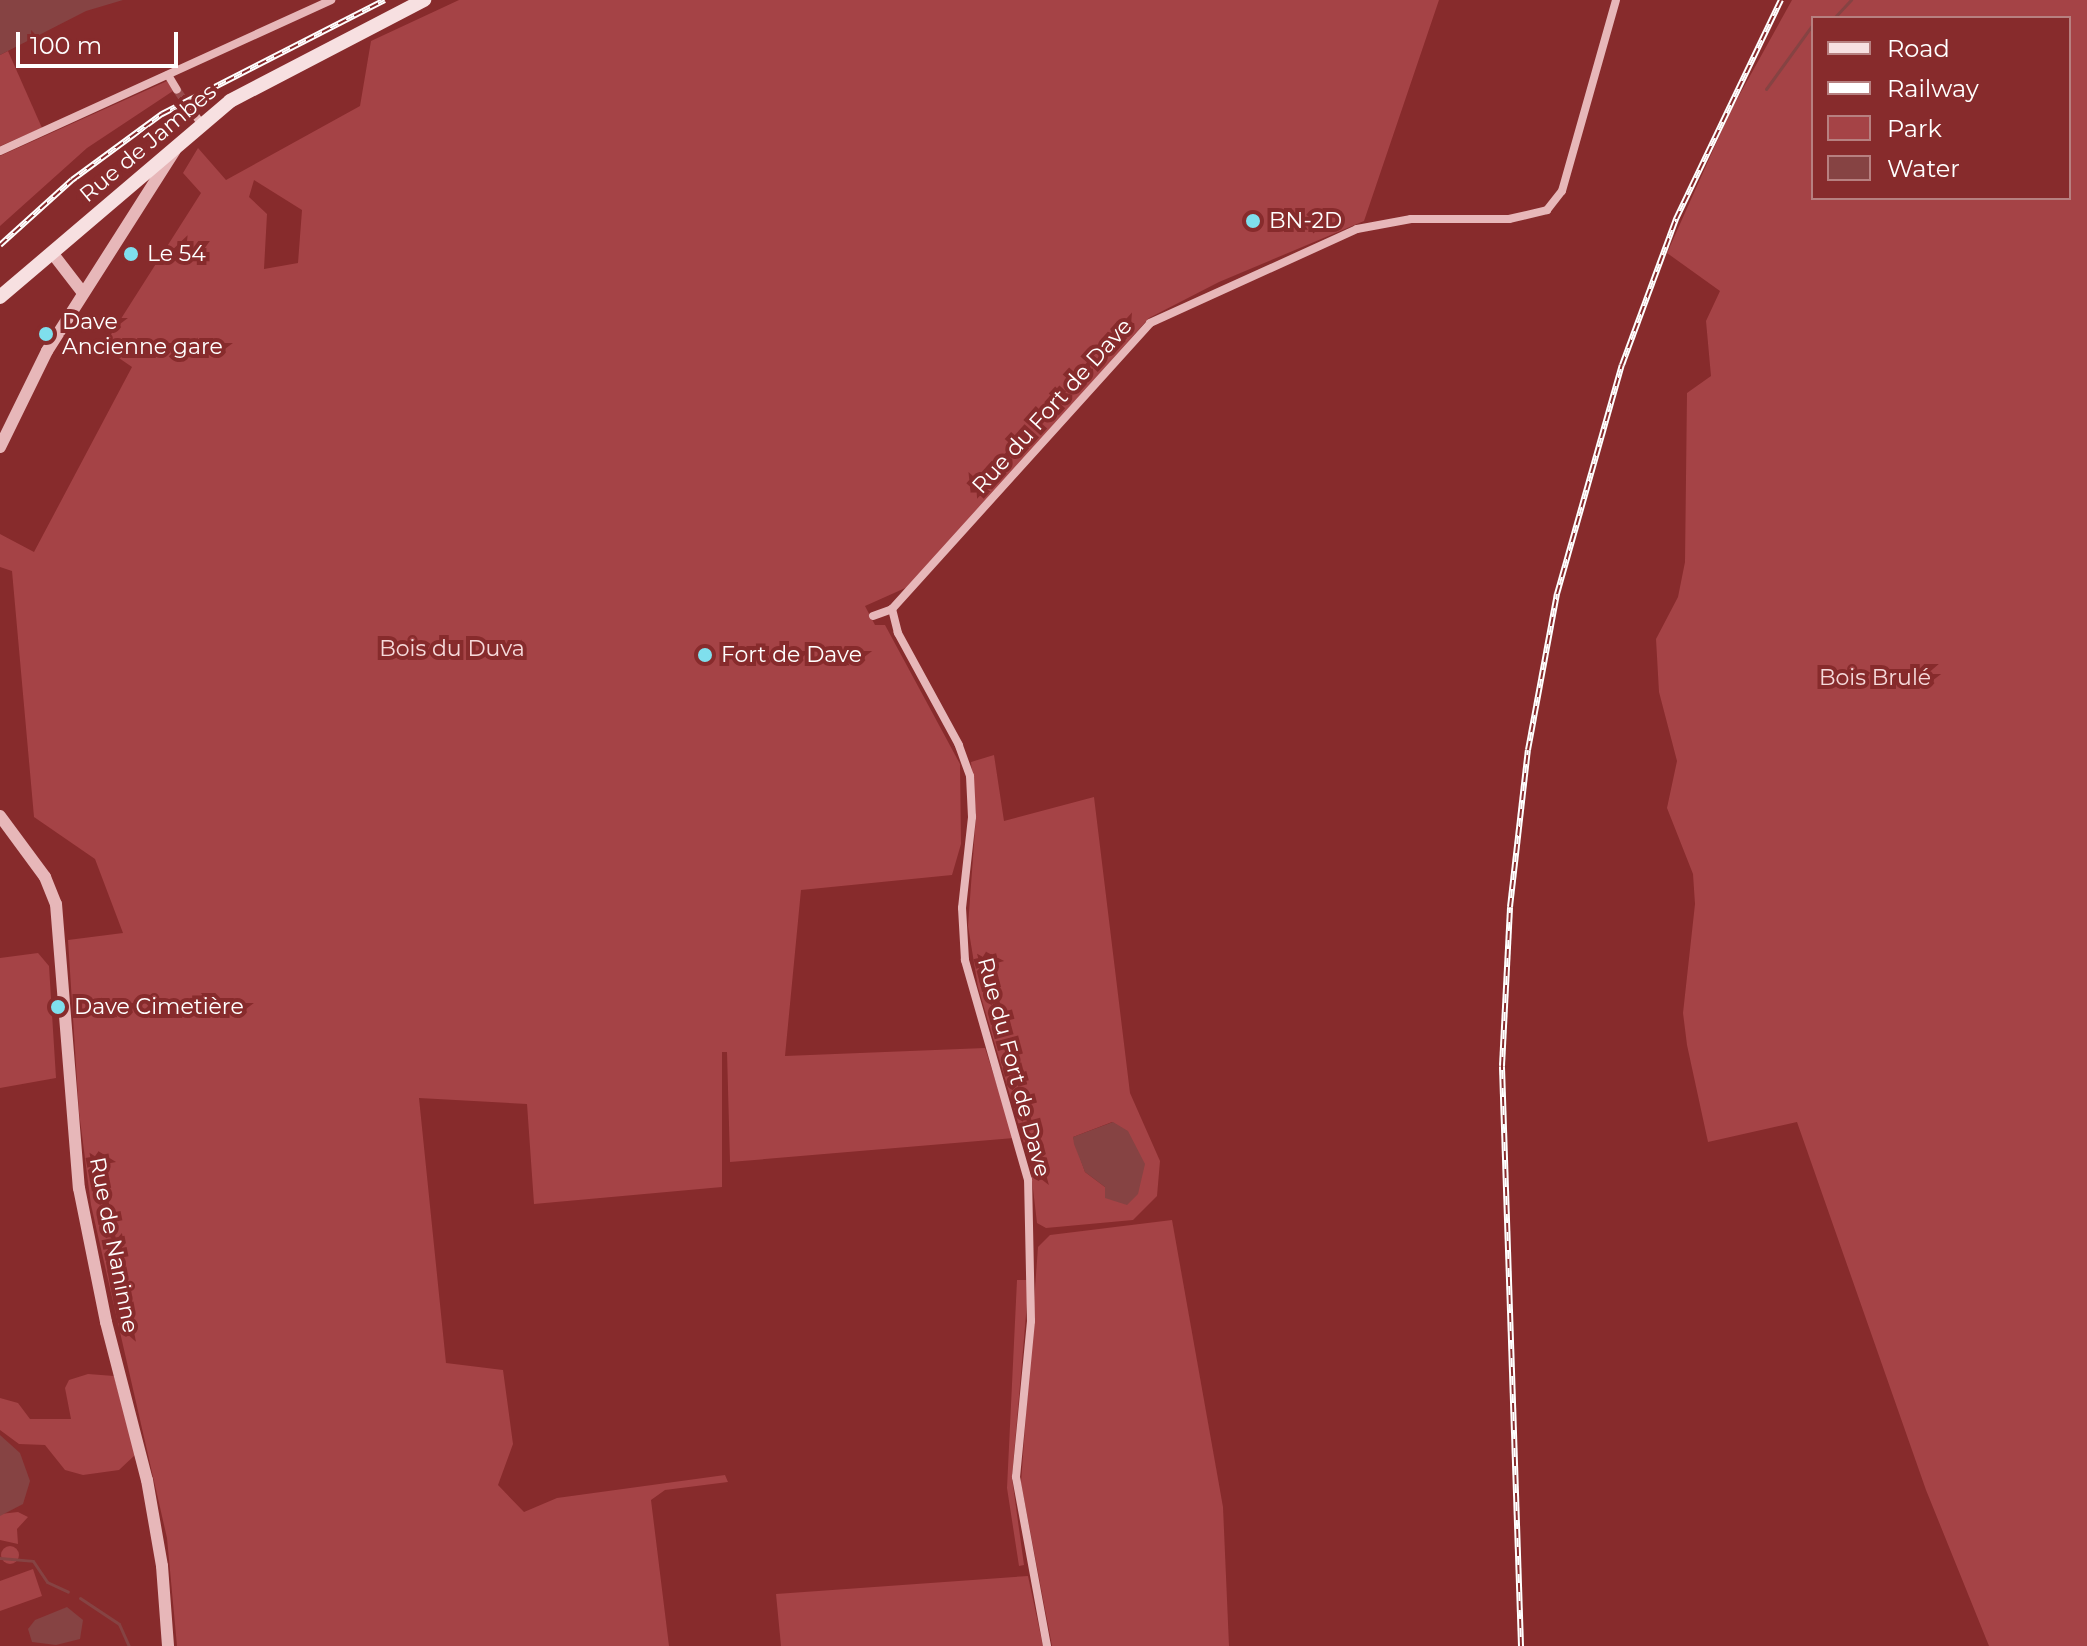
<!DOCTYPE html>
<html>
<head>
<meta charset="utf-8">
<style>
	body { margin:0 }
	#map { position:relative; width:2087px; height:1646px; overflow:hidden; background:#872b2c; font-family:Montserrat,sans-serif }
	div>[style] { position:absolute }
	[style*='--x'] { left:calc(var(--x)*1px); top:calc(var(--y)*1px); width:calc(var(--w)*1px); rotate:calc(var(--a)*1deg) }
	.green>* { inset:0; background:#a54346 }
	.round { border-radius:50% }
	.water>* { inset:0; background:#864343 }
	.stream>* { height:3px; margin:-1.5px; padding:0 1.5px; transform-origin:1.5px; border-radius:1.5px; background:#864343 }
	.minor-tunnel>* { height:8px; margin-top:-4px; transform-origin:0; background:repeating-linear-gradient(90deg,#994b4c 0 8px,transparent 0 12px) }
	.minor>* { height:8px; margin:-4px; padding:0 4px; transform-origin:4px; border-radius:4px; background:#e7b7b9 }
	.tertiary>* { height:12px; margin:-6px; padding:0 6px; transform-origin:6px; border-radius:6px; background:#e7b7b9 }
	.secondary>* { height:14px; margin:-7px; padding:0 7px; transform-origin:7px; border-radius:7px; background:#f7e0e1 }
	.rail>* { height:6px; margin-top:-3px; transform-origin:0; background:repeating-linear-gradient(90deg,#872b2c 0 9px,#fff 0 18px); box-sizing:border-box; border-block:2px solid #fff }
	.dots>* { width:22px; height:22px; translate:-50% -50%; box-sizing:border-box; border:4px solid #872b2c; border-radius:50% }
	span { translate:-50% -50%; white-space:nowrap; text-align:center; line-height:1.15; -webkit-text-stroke:8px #872b2c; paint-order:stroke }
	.street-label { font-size:22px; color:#fff }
	.poi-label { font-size:22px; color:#fff }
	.left { translate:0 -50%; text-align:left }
	.park-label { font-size:22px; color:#f6dadb }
	.legend { position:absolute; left:1811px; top:16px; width:260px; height:184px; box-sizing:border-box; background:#872b2c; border:2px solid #b78080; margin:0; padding:10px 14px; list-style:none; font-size:24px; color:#fff }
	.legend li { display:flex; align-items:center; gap:16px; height:40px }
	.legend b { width:40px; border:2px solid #b78080 }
	.scale { position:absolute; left:16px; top:32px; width:162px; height:36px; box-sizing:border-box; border:4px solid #fff; border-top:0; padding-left:10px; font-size:24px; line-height:28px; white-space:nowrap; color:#fff; -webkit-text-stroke:6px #872b2c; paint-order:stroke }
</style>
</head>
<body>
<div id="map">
	<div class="green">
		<i style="clip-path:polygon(evenodd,459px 0,1439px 0,1364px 221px,1219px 282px,1149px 318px,912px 585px,865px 606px,875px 625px,885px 625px,960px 764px,961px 844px,952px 875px,801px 890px,785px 1056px,985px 1048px,1014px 1138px,730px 1162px,727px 1052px,722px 1052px,722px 1187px,534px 1204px,527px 1104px,419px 1098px,446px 1363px,503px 1370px,513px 1444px,498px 1485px,524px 1512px,557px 1498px,725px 1475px,728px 1482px,665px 1490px,651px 1500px,669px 1646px,177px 1646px,167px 1538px,91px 1205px,79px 1112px,68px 940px,123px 933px,95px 859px,34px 817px,12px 571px,0 567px,0 534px,34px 552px,132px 367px,103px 347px,201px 193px,183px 173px,198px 148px,226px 180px,360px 106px,371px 41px,459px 0,254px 180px,302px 210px,298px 263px,264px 269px,267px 214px,249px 197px,254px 180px)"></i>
		<i style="clip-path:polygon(evenodd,1792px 0,2087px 0,2087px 1646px,1989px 1646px,1926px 1490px,1797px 1122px,1708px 1142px,1687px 1045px,1683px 1013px,1695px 904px,1693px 874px,1667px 808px,1677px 761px,1659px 692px,1656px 639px,1678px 597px,1685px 562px,1687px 393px,1711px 376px,1706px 321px,1720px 291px,1667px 253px,1731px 110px,1792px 0,1813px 18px,2069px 18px,2069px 198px,1813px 198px,1813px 18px)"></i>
		<i style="clip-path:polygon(8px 51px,42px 128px,0 146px,0 55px)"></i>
		<i style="clip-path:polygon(167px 81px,173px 91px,87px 148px,0 226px,0 156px)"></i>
		<i style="clip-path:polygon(evenodd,994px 755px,1004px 821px,1094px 797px,1130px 1093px,1160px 1161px,1157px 1196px,1133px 1220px,1046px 1228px,1037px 1223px,1030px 1163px,978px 987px,968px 926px,976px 816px,971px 762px,994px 755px,1112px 1122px,1128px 1132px,1105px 1187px,1085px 1172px,1073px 1137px,1112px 1122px)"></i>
		<i style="clip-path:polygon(38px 953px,49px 966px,56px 1078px,0 1088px,0 958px)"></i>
		<i style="clip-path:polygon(1172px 1220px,1223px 1507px,1229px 1646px,1052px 1646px,1021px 1483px,1038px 1247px,1050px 1235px)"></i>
		<i style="clip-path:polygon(1017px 1280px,1029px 1280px,1012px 1478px,1024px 1565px,1019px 1566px,1007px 1488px)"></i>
		<i style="clip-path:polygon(88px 1374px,114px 1376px,135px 1455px,119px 1470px,83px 1475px,65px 1470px,45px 1445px,19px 1444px,0 1430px,0 1398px,18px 1403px,30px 1419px,71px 1419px,65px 1388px,69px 1380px)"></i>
		<i style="clip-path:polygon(18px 1512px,28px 1517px,17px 1529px,18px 1544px,0 1540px,0 1514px)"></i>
		<i class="round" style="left:1px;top:1546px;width:18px;height:18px"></i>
		<i style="clip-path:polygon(33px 1569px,42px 1596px,0 1611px,0 1581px)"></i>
		<i style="clip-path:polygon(1028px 1576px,1043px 1646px,781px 1646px,776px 1594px)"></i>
	</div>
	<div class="water">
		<i style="clip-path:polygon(0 0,123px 0,86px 11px,0 55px)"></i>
		<i style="clip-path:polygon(1113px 1122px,1128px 1131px,1145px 1164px,1138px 1194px,1127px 1205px,1105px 1198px,1105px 1187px,1085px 1172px,1074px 1144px,1073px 1137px)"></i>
		<i style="clip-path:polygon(0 1435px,20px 1453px,30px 1481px,23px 1504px,0 1516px)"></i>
		<i style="clip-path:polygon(67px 1607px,83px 1620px,80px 1639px,56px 1645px,32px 1642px,28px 1629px,35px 1620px)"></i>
	</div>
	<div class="stream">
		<i style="--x:1834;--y:18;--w:25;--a:-47"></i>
		<i style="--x:1766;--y:89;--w:80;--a:-54.1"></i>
		<i style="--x:0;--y:1558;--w:33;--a:5"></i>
		<i style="--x:33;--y:1561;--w:25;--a:56"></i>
		<i style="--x:47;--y:1582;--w:23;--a:25"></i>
		<i style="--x:80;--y:1598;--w:47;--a:33.7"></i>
		<i style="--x:119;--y:1624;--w:24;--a:66"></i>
	</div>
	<div class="minor-tunnel">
		<i style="--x:177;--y:90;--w:18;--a:56"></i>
	</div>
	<div class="minor">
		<i style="--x:168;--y:75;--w:17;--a:59"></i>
		<i style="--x:187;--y:105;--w:23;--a:52"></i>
		<i style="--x:0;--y:151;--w:364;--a:-24.5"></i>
		<i style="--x:873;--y:616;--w:20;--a:-20"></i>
		<i style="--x:1047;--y:1646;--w:172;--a:-100.4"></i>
		<i style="--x:1016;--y:1477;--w:157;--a:-84.5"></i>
		<i style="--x:1031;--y:1321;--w:141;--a:-91.2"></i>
		<i style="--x:1028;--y:1180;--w:229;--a:-106"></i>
		<i style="--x:965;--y:960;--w:52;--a:-93.3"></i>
		<i style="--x:962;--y:908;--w:92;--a:-83.7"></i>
		<i style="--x:972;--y:817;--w:41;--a:-92.8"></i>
		<i style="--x:970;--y:776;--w:33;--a:-110"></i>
		<i style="--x:959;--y:745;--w:128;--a:-118.6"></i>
		<i style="--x:898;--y:633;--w:25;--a:-104"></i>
		<i style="--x:892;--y:609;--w:385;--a:-47.9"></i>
		<i style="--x:1150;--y:323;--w:227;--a:-24.4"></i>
		<i style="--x:1357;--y:229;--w:55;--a:-10.5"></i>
		<i style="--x:1411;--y:219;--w:98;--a:0"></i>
		<i style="--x:1509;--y:219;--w:39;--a:-13"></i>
		<i style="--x:1547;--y:210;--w:24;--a:-52"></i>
		<i style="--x:1562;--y:191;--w:198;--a:-74.2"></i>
	</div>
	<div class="tertiary">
		<i style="--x:53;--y:254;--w:49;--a:52.4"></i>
		<i style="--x:0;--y:447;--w:107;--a:-63.9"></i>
		<i style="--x:47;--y:351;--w:238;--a:-57.5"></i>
		<i style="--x:0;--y:816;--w:76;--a:53.6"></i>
		<i style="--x:45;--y:877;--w:29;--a:68"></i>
		<i style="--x:56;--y:904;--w:285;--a:85.4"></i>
		<i style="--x:79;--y:1188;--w:137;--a:78.6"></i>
		<i style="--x:106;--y:1322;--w:163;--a:75.5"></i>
		<i style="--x:147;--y:1480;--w:87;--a:80.1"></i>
		<i style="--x:162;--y:1566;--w:80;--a:85.7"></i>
	</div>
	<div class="secondary">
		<i style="--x:0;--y:297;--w:302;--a:-40.4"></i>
		<i style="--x:230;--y:101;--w:219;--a:-27.5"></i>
	</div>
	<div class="rail">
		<i style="--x:0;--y:245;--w:97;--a:-42.1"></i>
		<i style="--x:72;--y:180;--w:112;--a:-36.3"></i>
		<i style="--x:162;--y:114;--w:250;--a:-27.1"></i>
		<i style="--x:1521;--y:1646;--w:580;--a:-91.88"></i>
		<i style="--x:1502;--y:1066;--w:159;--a:-87.1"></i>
		<i style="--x:1510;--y:907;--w:158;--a:-83.5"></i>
		<i style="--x:1528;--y:750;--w:159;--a:-79.5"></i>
		<i style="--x:1557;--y:594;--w:238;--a:-74.2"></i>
		<i style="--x:1622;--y:365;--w:156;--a:-69.7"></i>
		<i style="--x:1676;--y:219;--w:243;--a:-64.4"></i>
	</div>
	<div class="dots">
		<i style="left:1253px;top:221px;background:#7fdfed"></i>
		<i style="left:131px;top:254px;background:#7fdfed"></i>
		<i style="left:46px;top:334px;background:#7fdfed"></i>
		<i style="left:705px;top:655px;background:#7fdfed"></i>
		<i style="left:58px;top:1007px;background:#7fdfed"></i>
	</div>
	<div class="street-label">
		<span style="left:148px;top:143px;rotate:-40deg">Rue de Jambes</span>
		<span style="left:1052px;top:406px;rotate:-48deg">Rue du Fort de Dave</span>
		<span style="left:1014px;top:1067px;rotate:75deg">Rue du Fort de Dave</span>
		<span style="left:114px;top:1245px;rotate:79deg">Rue de Naninne</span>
	</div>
	<div class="poi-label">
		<span class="left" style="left:1269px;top:221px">BN-2D</span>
		<span class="left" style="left:147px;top:254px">Le 54</span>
		<span class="left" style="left:62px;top:334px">Dave<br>Ancienne gare</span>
		<span class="left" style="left:721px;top:655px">Fort de Dave</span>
		<span class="left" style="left:74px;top:1007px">Dave Cimetière</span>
	</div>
	<div class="park-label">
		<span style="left:452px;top:649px">Bois du Duva</span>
		<span style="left:1875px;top:678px">Bois Brulé</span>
	</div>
	<ul class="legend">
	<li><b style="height:10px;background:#f7e0e1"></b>Road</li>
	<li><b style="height:10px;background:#fff"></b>Railway</li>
	<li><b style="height:22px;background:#a54346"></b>Park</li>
	<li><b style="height:22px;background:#864343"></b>Water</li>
	</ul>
	<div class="scale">100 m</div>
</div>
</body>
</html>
